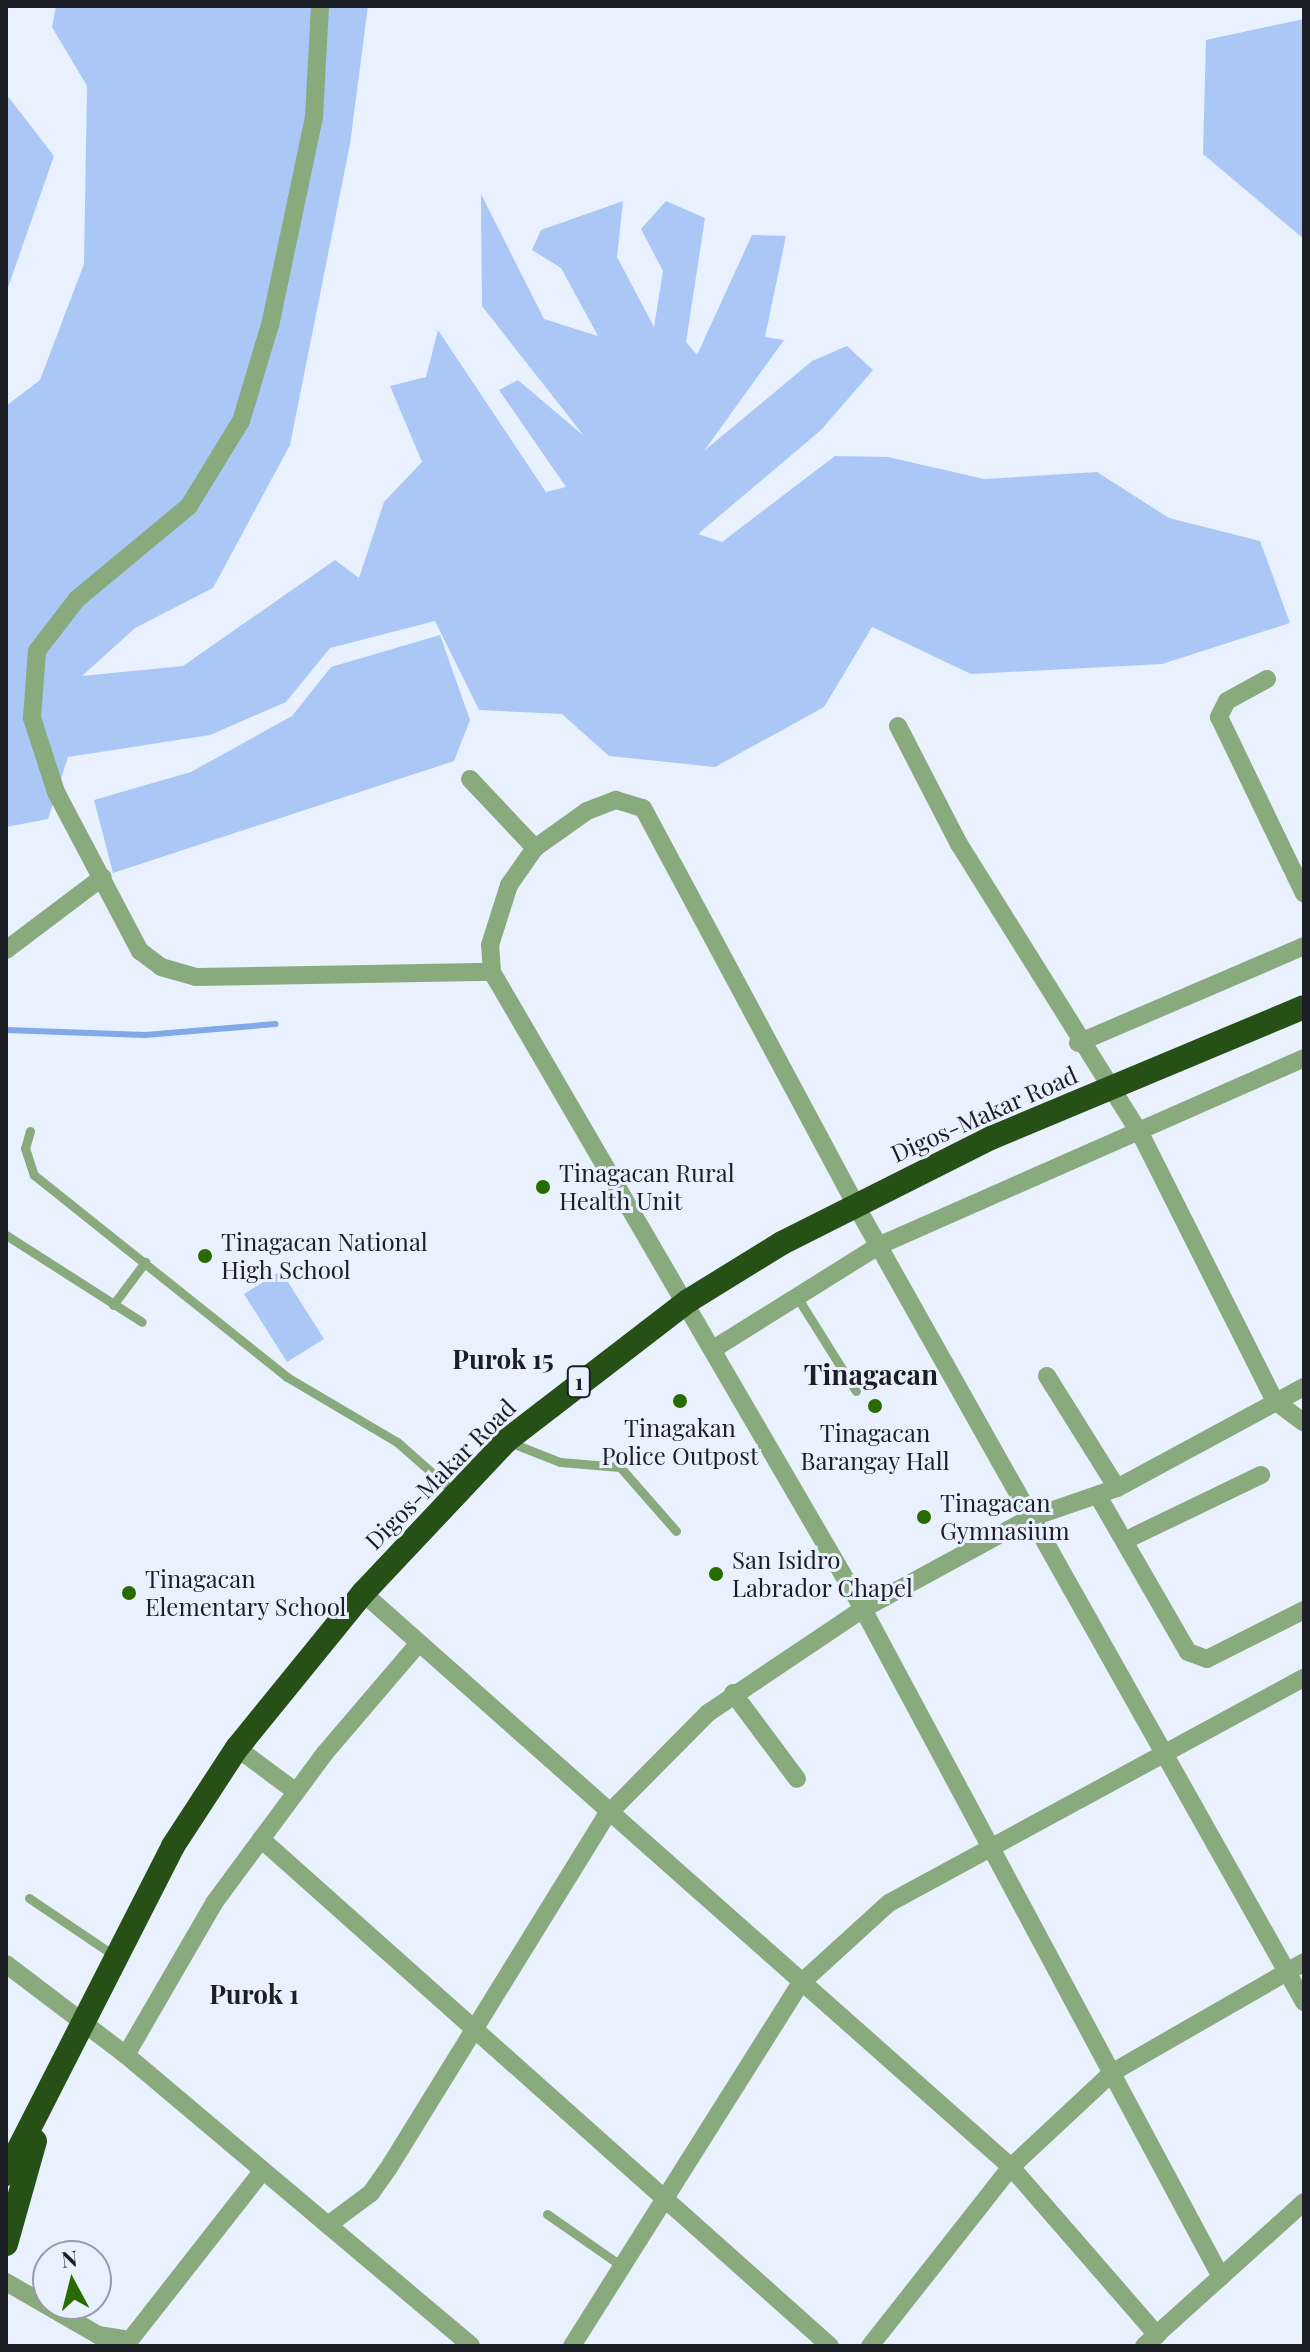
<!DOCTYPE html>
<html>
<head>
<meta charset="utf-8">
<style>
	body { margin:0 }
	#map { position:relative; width:1310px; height:2352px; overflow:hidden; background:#e9f1fe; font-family:"Playfair Display",serif }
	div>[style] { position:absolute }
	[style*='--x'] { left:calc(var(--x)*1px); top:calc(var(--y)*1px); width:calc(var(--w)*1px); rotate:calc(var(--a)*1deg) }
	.green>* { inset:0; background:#aac7f6 }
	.stream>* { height:6px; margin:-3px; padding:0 3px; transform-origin:3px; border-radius:3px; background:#81a8e8 }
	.lane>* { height:9px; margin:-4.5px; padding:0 4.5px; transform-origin:4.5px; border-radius:4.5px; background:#88aa7d }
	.street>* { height:18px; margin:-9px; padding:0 9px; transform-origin:9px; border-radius:9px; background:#88aa7d }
	.highway>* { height:24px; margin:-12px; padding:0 12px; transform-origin:12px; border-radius:12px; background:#275017 }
	.dots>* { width:22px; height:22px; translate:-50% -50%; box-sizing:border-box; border:4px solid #e9f1fe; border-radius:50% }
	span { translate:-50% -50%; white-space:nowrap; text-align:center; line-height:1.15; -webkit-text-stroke:6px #e9f1fe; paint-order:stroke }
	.shield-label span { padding:2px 6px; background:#e9f1fe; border:2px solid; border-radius:6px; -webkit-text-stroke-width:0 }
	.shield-label { font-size:22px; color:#1b1e24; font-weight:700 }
	.street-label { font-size:24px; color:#1b1e24 }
	.poi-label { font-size:24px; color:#1b1e24 }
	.left { translate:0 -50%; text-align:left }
	.neighbourhood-label { font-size:26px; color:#1b1e24; font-weight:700 }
	.quarter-label { font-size:28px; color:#1b1e24; font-weight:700 }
	.frame { position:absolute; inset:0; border:8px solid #1b1e24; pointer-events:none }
	.north { position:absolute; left:32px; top:2240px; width:80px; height:80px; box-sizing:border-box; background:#e9f1fe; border:2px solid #979da7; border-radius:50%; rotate:353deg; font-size:22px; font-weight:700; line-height:32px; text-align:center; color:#1b1e24 }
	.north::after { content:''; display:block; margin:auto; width:28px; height:36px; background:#296b01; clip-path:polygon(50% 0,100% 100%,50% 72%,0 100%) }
</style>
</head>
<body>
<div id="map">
	<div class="green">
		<i style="clip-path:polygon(56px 6px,368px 6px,350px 144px,290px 445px,213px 588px,135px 628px,82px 676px,183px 666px,335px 560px,359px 578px,384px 502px,422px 462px,390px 386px,426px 377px,438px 330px,546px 492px,566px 487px,499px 390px,518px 380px,584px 436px,482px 306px,481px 194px,544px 319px,598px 336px,561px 268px,532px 250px,541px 230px,623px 201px,617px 257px,654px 327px,663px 271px,641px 229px,666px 201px,705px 218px,686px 342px,697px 355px,752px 235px,786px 236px,765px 337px,784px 340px,704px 451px,812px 361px,847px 346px,873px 370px,821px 430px,698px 534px,722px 542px,835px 456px,888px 457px,984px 479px,1097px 472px,1169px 518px,1260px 541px,1290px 623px,1162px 664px,971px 674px,872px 627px,824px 707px,715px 767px,609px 756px,562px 714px,479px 710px,435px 621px,330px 648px,286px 702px,210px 735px,68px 757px,48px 819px,6px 827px,6px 406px,40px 380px,84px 264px,87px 86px,52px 27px)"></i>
		<i style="clip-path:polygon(1304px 19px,1304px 239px,1203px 154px,1206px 40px)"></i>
		<i style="clip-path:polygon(6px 94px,54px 156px,6px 293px)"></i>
		<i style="clip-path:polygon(440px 635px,470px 720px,454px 761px,113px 873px,94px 800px,191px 772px,292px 716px,331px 667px)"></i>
		<i style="clip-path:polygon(281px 1271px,324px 1339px,287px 1362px,244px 1294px)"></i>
	</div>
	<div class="stream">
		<i style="--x:6;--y:1030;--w:139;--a:2.1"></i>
		<i style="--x:145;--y:1035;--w:131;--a:-4.8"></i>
	</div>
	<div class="lane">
		<i style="--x:30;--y:1131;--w:18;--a:106"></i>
		<i style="--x:25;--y:1148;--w:28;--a:72"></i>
		<i style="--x:34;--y:1175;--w:324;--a:38.6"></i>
		<i style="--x:287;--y:1377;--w:128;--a:30.6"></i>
		<i style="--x:397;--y:1442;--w:76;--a:41.3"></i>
		<i style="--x:6;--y:1235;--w:161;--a:32.6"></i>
		<i style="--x:797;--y:1297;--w:111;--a:57.9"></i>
		<i style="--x:113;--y:1305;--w:54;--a:-53.3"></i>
		<i style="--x:509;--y:1442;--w:55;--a:21.4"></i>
		<i style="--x:560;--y:1462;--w:60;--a:4.8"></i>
		<i style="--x:620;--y:1467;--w:85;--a:48.8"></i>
		<i style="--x:29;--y:1898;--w:104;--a:34"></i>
		<i style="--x:547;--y:2214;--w:89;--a:34.9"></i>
	</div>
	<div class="street">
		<i style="--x:320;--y:6;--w:111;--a:93.1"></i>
		<i style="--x:314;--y:117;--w:213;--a:101.9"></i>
		<i style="--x:270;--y:325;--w:100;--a:106.8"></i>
		<i style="--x:241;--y:421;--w:100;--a:121.5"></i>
		<i style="--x:189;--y:506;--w:146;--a:140.3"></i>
		<i style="--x:77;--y:599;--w:66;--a:127.6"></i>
		<i style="--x:37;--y:651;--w:67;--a:94.3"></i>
		<i style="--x:32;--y:718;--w:78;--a:72"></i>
		<i style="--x:56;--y:792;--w:180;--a:62.2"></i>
		<i style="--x:140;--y:951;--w:26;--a:37"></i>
		<i style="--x:161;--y:967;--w:36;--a:16"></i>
		<i style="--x:196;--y:977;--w:296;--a:-1"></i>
		<i style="--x:1267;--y:679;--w:46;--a:151.2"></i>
		<i style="--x:1227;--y:701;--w:18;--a:117"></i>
		<i style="--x:1219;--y:717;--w:196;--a:64.3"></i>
		<i style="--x:898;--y:726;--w:133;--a:62.7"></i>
		<i style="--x:959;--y:844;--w:343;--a:58"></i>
		<i style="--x:1141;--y:1135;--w:298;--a:63.3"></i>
		<i style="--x:1275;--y:1401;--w:36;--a:37"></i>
		<i style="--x:470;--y:779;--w:95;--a:46.7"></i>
		<i style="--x:6;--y:950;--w:121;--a:-37"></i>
		<i style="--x:1078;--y:1043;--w:246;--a:-23.2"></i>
		<i style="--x:715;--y:1348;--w:192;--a:-32"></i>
		<i style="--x:878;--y:1246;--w:466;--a:-23.8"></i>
		<i style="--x:1047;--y:1376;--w:132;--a:58"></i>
		<i style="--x:1098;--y:1496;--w:180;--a:60"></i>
		<i style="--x:1188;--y:1652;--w:20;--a:20"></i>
		<i style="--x:1207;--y:1659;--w:109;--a:-26.8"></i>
		<i style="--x:1126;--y:1540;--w:150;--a:-25.7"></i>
		<i style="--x:363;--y:1593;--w:866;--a:41.53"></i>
		<i style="--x:1011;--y:2167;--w:223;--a:49"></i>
		<i style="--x:733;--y:1693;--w:107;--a:53.3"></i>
		<i style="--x:237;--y:1748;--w:72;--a:36.6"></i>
		<i style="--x:261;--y:1839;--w:762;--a:41.7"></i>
		<i style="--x:6;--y:1964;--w:151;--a:37.2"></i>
		<i style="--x:126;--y:2055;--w:451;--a:40.1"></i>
		<i style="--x:126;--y:2055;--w:176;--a:-59.9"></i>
		<i style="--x:214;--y:1903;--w:187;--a:-53.5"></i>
		<i style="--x:325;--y:1753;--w:143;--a:-49.5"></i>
		<i style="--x:328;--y:2225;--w:54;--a:-36.7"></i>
		<i style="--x:371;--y:2193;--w:29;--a:-55"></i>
		<i style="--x:388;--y:2169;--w:416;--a:-58.3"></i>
		<i style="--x:607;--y:1815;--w:144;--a:-45.3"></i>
		<i style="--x:708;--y:1713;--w:187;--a:-33.9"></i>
		<i style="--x:863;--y:1609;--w:190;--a:-28.6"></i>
		<i style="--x:1030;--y:1518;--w:92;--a:-19"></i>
		<i style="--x:1117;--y:1488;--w:213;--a:-28.4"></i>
		<i style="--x:1221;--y:2277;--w:758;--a:-118.19"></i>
		<i style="--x:863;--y:1609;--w:737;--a:-120.22"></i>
		<i style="--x:492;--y:972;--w:27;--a:-94"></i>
		<i style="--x:490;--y:945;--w:63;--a:-72.4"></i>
		<i style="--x:509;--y:885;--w:45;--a:-54.9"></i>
		<i style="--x:535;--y:848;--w:64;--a:-35.4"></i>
		<i style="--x:587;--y:811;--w:31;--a:-21"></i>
		<i style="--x:616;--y:800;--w:28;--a:17"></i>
		<i style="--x:643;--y:808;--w:449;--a:61.8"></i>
		<i style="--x:855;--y:1204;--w:916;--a:60.64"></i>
		<i style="--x:6;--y:2282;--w:106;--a:29.9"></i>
		<i style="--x:98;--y:2335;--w:32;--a:9"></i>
		<i style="--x:130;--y:2340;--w:212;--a:-51.9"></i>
		<i style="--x:572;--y:2346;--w:429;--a:-57.8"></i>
		<i style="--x:801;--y:1983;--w:119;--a:-42.3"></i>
		<i style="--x:889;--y:1903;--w:472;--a:-28.5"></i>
		<i style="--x:870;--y:2346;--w:228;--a:-51.8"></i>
		<i style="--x:1011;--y:2167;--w:139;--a:-43"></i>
		<i style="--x:1113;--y:2072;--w:220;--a:-29.9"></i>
		<i style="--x:1144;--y:2346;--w:215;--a:-42"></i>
	</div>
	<div class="highway">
		<i style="--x:6;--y:2174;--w:368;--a:-63"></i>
		<i style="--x:173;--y:1846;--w:117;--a:-56.9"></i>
		<i style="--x:237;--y:1748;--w:200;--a:-50.9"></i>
		<i style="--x:363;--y:1593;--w:209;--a:-46.7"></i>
		<i style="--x:506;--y:1441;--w:230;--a:-37.6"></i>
		<i style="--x:688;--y:1301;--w:110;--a:-31.7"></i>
		<i style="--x:782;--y:1243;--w:234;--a:-26.7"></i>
		<i style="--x:991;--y:1138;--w:339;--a:-22.7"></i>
		<i style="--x:6;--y:2244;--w:107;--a:-74.3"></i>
	</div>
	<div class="dots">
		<i style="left:543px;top:1187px;background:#296b01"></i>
		<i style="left:205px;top:1256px;background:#296b01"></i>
		<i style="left:680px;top:1401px;background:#296b01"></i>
		<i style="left:875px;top:1406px;background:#296b01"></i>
		<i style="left:924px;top:1517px;background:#296b01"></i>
		<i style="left:716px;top:1574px;background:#296b01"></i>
		<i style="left:129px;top:1593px;background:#296b01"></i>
	</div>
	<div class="shield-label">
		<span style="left:579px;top:1382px">1</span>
	</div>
	<div class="street-label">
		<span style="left:984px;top:1114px;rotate:-24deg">Digos-Makar Road</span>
		<span style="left:440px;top:1474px;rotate:-45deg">Digos-Makar Road</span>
	</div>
	<div class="poi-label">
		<span class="left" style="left:559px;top:1187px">Tinagacan Rural<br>Health Unit</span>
		<span class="left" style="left:221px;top:1256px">Tinagacan National<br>High School</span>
		<span style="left:680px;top:1442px">Tinagakan<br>Police Outpost</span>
		<span style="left:875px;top:1447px">Tinagacan<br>Barangay Hall</span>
		<span class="left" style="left:940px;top:1517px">Tinagacan<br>Gymnasium</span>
		<span class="left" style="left:732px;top:1574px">San Isidro<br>Labrador Chapel</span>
		<span class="left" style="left:145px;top:1593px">Tinagacan<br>Elementary School</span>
	</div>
	<div class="neighbourhood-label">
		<span style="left:503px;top:1359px">Purok 15</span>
		<span style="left:254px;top:1994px">Purok 1</span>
	</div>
	<div class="quarter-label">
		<span style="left:871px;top:1374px">Tinagacan</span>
	</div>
	<div class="frame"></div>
	<div class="north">N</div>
</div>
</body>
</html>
